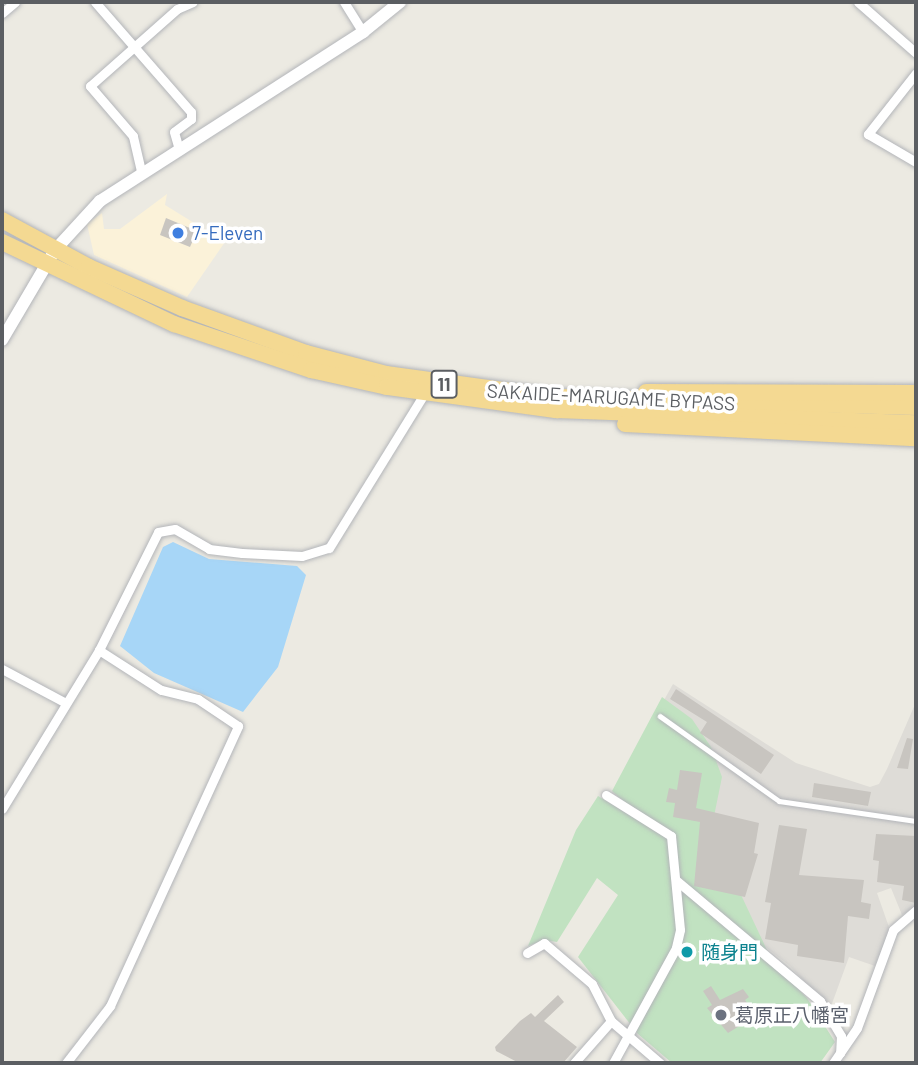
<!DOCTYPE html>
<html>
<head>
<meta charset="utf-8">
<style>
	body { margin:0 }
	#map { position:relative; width:918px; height:1065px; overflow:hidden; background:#eceae2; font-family:Barlow,"Noto Sans JP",sans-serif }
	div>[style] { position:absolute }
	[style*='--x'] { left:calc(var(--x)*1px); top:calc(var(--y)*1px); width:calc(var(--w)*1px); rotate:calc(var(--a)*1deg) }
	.commercial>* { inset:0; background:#fbf2d9 }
	.industrial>* { inset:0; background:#dedcd7 }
	.green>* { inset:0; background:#c1e2c1 }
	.water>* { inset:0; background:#a7d6f7 }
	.building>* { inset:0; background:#c8c5c0 }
	.roads { filter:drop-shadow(0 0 2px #b3b5b9) drop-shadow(0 0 2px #b3b5b9) }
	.lane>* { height:4.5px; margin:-2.25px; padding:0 2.25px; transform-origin:2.25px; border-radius:2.25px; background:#fff }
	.street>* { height:9px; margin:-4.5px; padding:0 4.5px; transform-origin:4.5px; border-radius:4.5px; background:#fff }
	.secondary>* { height:12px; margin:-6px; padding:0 6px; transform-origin:6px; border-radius:6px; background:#fff }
	.highway>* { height:16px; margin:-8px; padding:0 8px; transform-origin:8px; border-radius:8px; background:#f4d992 }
	.dots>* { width:19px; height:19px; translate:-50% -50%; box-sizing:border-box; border:4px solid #fff; border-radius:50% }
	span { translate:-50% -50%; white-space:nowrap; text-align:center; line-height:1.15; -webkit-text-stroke:7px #fff; paint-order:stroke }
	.shield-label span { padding:2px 5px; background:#fff; border:2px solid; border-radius:5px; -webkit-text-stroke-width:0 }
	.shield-label { font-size:18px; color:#5b5e62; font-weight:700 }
	.shop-label { font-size:19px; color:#366cbe }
	.left { translate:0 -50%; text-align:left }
	.street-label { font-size:19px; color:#5b5e62 }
	.culture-label { font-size:19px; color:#0d838f }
	.worship-label { font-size:19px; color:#5b616d }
	.frame { position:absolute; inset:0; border:4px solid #5b5e62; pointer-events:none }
</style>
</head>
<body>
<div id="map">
	<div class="commercial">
		<i style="clip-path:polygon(167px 194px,165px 205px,225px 242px,187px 297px,94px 255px,87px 224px,102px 213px,104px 229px,120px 229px)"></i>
	</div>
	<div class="industrial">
		<i style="clip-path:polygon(673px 684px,796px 763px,870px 787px,879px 784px,887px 769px,916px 702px,916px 907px,902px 915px,891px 888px,877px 893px,890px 930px,875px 966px,849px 957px,830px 1009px,790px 966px,680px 880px,675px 833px,612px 793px)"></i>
	</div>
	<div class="green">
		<i style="clip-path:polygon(662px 697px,692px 719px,711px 747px,722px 777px,711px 831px,773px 963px,807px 998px,835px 1042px,820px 1063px,672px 1063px,638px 1034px,578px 957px,618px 895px,597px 878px,557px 942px,544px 940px,528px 946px,576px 830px,598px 796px,661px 834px,612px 791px)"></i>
	</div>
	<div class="water">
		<i style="clip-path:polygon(173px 542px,209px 559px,297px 566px,306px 575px,278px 667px,243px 712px,154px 673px,120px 646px,163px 547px)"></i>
	</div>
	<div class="building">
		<i style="clip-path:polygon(166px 218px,197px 231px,190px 247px,160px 235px)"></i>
		<i style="clip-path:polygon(676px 689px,774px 755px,761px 774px,700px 733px,707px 722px,670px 699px)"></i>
		<i style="clip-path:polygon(907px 738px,913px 739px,908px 769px,897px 768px)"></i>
		<i style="clip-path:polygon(680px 770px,702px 773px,696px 808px,759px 823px,754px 853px,758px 854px,745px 897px,694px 886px,700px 822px,673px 817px,675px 803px,666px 802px,669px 788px,677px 790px)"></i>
		<i style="clip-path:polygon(814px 783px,871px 792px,868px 806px,812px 797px)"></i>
		<i style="clip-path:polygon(779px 825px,807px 829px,799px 875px,864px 880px,861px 902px,871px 904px,869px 919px,848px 916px,844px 963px,797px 956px,798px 945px,765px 939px,771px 903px,765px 902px)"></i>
		<i style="clip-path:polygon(876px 834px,916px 836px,916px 903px,902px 900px,904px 886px,877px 882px,879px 861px,873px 860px)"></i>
		<i style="clip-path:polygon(711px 986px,720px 1000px,743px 989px,749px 997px,745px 1000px,750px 1007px,735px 1017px,741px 1025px,728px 1033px,707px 1008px,712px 1005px,703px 991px)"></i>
		<i style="clip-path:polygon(558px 995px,564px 1002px,544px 1021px,577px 1047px,563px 1063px,519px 1063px,496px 1051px,495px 1047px,520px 1021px,531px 1013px,535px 1017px)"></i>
	</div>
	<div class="roads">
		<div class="lane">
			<i style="--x:660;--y:716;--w:146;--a:35.5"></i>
			<i style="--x:779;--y:801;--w:138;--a:8.3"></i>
		</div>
		<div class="street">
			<i style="--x:95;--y:2;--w:146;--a:48.9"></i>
			<i style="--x:191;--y:112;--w:7;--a:90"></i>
			<i style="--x:191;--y:119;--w:21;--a:143"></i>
			<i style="--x:174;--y:132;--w:18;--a:74"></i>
			<i style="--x:344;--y:2;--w:36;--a:58"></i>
			<i style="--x:858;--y:2;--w:77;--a:41.3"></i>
			<i style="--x:2;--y:13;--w:17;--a:-40"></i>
			<i style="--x:916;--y:73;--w:78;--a:128.2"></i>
			<i style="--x:868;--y:134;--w:56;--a:30.3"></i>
			<i style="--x:141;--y:171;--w:36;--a:-103"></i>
			<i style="--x:133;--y:136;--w:66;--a:-130.7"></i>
			<i style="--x:90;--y:86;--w:116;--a:-41.5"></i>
			<i style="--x:177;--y:9;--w:17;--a:-24"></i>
			<i style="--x:2;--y:669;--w:70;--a:28"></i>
			<i style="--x:606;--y:795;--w:77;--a:32.2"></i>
			<i style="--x:671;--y:836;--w:94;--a:84.5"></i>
			<i style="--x:680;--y:930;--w:18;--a:103"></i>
			<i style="--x:676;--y:948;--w:131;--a:118.7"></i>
			<i style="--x:2;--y:809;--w:186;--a:-58.6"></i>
			<i style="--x:99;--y:650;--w:132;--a:-63.4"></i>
			<i style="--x:158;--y:532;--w:17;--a:-10"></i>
			<i style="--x:175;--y:529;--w:39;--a:30"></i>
			<i style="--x:209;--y:549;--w:33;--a:7"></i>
			<i style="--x:242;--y:553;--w:60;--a:2.9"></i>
			<i style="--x:302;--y:556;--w:28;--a:-17"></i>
			<i style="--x:329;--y:548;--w:181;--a:-58.3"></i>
			<i style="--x:677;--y:881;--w:187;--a:40"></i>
			<i style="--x:820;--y:1001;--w:41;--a:59"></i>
			<i style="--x:841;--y:1036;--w:17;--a:93"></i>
			<i style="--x:527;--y:953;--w:20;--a:-30"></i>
			<i style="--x:544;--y:943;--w:63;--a:40.5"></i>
			<i style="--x:592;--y:984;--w:42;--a:62.8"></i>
			<i style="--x:611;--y:1021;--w:65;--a:40.6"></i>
			<i style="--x:66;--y:1063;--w:72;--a:-52.3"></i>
			<i style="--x:110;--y:1006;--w:308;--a:-65.4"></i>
			<i style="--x:238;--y:726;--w:48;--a:-146"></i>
			<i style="--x:198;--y:699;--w:38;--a:-166"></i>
			<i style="--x:161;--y:690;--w:74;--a:-147.2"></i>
			<i style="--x:574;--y:1063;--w:56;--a:-48.6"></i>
			<i style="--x:833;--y:1063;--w:42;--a:-55.6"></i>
			<i style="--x:857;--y:1028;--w:104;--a:-69.8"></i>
			<i style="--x:893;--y:930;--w:30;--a:-41"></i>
		</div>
		<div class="secondary">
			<i style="--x:2;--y:340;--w:104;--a:-59.5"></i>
			<i style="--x:55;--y:250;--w:67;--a:-47.4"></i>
			<i style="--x:100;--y:201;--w:313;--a:-32.7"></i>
			<i style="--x:363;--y:32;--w:48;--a:-39"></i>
		</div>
		<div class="highway">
			<i style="--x:2;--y:220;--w:99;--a:28.4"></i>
			<i style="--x:89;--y:267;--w:102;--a:23.8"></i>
			<i style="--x:182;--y:308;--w:132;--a:19.9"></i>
			<i style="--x:306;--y:353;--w:83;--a:14.7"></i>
			<i style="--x:386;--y:374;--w:171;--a:7.8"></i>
			<i style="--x:555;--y:397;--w:361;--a:1.6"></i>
			<i style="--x:2;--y:242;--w:191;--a:25.5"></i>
			<i style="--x:174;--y:324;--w:145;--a:18.6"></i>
			<i style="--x:311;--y:370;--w:78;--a:12.6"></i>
			<i style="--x:387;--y:387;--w:171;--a:7.8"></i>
			<i style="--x:556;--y:410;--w:360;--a:2.1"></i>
			<i style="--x:646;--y:392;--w:270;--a:0.2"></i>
			<i style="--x:625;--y:424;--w:291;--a:2.8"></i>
		</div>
	</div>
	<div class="dots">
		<i style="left:178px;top:233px;background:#3f7fe0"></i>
		<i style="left:687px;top:952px;background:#0f9aa8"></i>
		<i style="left:721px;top:1015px;background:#6b7280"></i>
	</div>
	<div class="shield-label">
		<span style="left:444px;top:384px">11</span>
	</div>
	<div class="shop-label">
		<span class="left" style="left:192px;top:233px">7-Eleven</span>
	</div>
	<div class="street-label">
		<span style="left:611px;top:397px;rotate:3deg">SAKAIDE-MARUGAME BYPASS</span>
	</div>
	<div class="culture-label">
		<span class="left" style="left:701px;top:952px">随身門</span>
	</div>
	<div class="worship-label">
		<span class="left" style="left:735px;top:1015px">葛原正八幡宮</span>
	</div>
	<div class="frame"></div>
</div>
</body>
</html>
